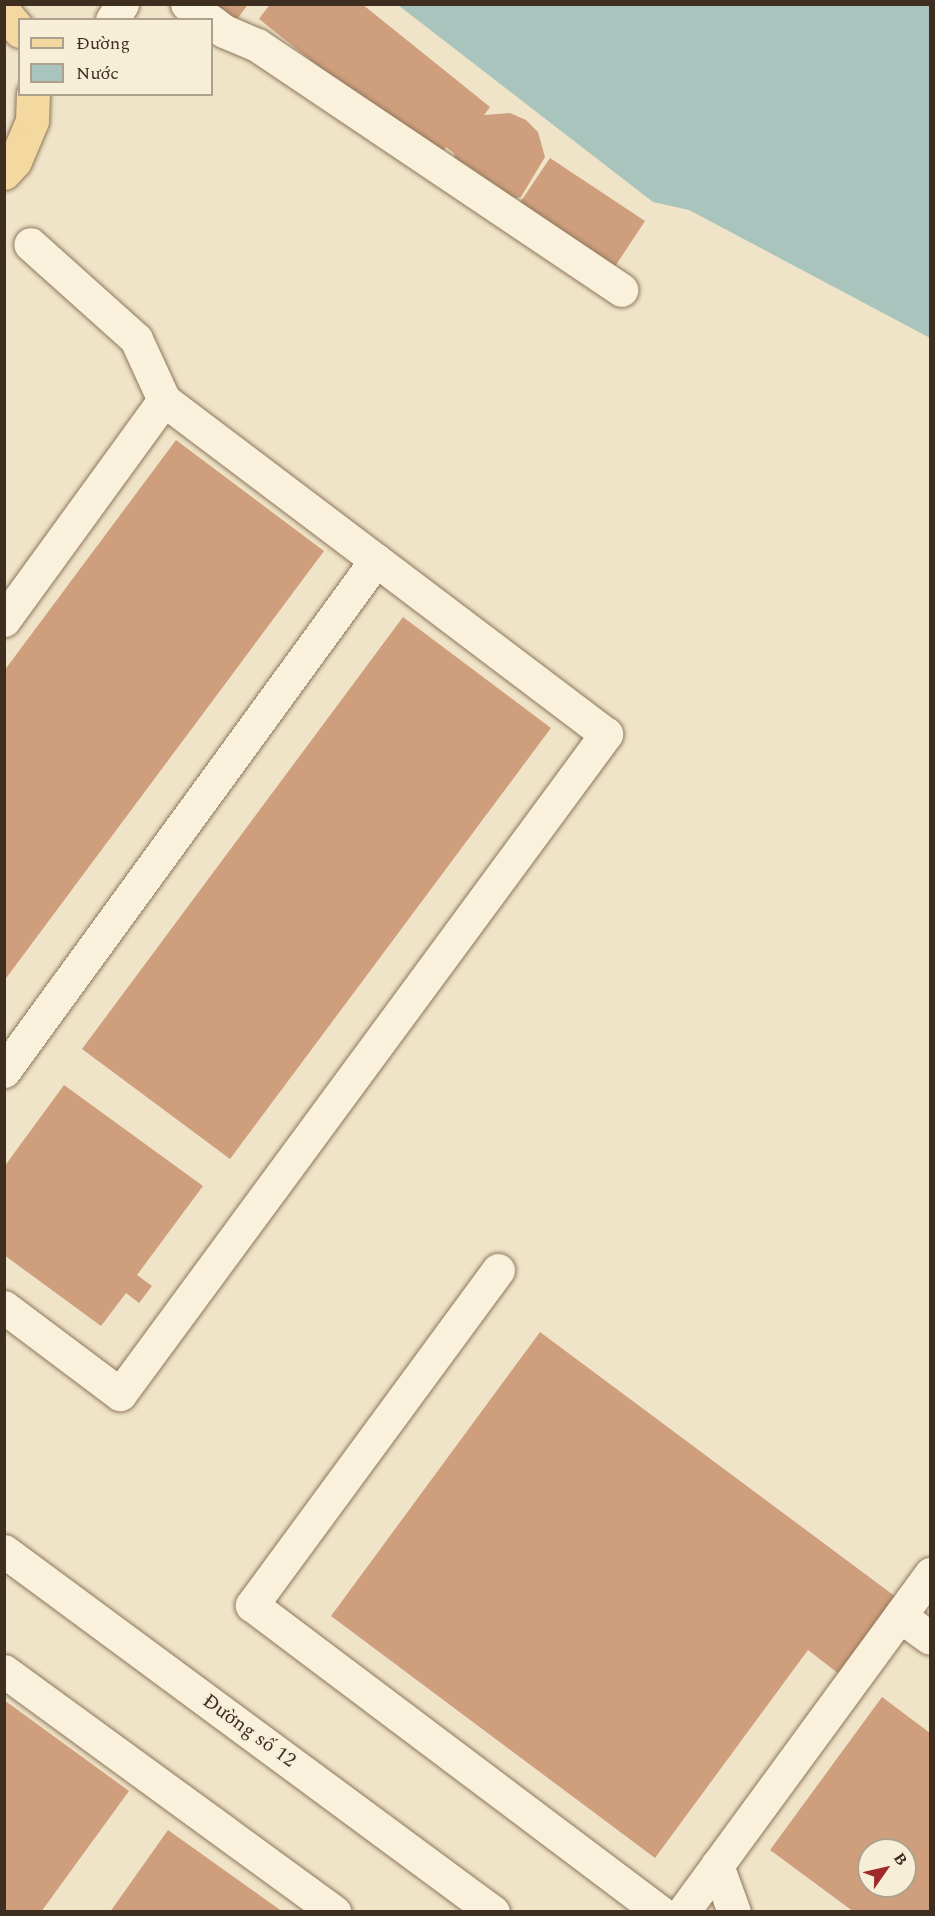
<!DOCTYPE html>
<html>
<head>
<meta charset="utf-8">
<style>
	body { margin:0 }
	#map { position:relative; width:935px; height:1916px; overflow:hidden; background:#f0e4c8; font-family:Spectral,serif }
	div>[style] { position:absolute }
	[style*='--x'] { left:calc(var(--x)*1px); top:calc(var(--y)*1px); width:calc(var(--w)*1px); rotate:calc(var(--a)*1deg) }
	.water>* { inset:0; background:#a9c4bc }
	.building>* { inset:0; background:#cf9f7d }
	.roads { filter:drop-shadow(0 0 2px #8d765c) drop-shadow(0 0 2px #8d765c) }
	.minor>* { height:33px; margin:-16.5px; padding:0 16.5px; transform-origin:16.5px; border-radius:16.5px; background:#faf1dc }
	.major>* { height:33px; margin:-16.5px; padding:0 16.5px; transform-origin:16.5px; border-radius:16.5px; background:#f3d9a0 }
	span { translate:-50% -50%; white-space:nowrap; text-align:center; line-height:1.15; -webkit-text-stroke:4.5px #f7eed8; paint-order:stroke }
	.street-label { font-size:20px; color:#3d2e20 }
	.frame { position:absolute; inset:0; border:6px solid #3d2e20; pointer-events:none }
	.legend { position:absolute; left:18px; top:18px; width:195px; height:78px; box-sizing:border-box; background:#f7eed8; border:2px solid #ada18e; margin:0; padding:8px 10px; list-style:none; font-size:18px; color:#3d2e20 }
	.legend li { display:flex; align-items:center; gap:12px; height:30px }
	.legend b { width:30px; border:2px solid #ada18e }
	.north { position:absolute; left:857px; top:1838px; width:60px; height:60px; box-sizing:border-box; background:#f7eed8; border:2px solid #ada18e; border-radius:50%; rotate:56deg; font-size:16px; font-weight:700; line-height:24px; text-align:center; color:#3d2e20 }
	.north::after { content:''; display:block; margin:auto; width:21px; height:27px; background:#9e2a2b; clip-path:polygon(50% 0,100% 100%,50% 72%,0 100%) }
</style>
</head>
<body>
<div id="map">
	<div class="water">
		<i style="clip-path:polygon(398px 5px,930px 5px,930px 338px,689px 210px,653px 202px)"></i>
	</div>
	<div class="building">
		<i style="clip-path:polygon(211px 4px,248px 4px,236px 21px)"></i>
		<i style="clip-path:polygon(270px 4px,362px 4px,490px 107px,484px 115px,510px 113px,526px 120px,538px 132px,545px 157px,521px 197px,508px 200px,456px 164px,454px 153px,446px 147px,436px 160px,259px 19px)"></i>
		<i style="clip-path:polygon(550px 158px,645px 221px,612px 271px,517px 207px)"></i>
		<i style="clip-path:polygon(176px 440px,324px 551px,4px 981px,4px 671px)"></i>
		<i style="clip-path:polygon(403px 617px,551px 728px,230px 1159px,82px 1049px)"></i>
		<i style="clip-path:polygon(64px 1085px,203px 1186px,137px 1275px,152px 1286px,139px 1303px,126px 1293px,101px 1326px,4px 1255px,4px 1167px)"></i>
		<i style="clip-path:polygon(540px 1332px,896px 1597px,839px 1674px,808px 1650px,655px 1858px,331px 1616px)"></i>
		<i style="clip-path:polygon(evenodd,882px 1697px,930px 1733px,930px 1912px,854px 1912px,770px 1850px,882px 1697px,869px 1850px,905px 1850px,905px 1886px,869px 1886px,869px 1850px)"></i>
		<i style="clip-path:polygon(4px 1700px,129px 1791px,41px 1912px,4px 1912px)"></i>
		<i style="clip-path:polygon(168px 1830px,283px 1912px,110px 1912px)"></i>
	</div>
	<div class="roads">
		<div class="minor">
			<i style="--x:187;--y:4;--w:27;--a:36"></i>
			<i style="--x:112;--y:20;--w:19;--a:-58"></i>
			<i style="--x:212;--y:22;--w:15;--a:37"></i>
			<i style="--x:224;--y:31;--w:36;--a:23"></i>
			<i style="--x:257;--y:45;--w:439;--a:33.9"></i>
			<i style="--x:4;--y:620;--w:272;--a:-54"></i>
			<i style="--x:4;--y:1071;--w:632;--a:-53.95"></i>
			<i style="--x:498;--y:1270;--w:416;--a:126.3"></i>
			<i style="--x:252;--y:1605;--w:511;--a:36.96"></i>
			<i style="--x:4;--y:1307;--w:145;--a:36.9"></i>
			<i style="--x:120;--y:1394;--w:820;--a:-53.63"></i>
			<i style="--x:606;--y:734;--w:554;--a:-142.92"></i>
			<i style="--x:164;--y:400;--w:67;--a:-114.7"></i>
			<i style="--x:136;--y:339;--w:142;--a:-138.1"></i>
			<i style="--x:4;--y:1551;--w:608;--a:36.44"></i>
			<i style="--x:900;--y:1616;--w:37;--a:36"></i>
			<i style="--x:4;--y:1671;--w:409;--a:36.1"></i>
			<i style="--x:717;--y:1865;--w:50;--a:70.1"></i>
			<i style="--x:683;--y:1912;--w:419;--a:-53.8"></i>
		</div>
		<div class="major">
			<i style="--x:4;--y:12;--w:25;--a:50"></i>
			<i style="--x:4;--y:173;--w:16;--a:-47"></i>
			<i style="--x:15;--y:161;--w:43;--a:-67"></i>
			<i style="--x:32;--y:121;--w:27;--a:-88"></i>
		</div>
	</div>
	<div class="street-label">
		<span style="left:249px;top:1731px;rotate:36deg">Đường số 12</span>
	</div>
	<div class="frame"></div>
	<ul class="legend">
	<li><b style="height:8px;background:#f3d9a0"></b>Đường</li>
	<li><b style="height:16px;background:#a9c4bc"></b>Nước</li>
	</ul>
	<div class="north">B</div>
</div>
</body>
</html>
